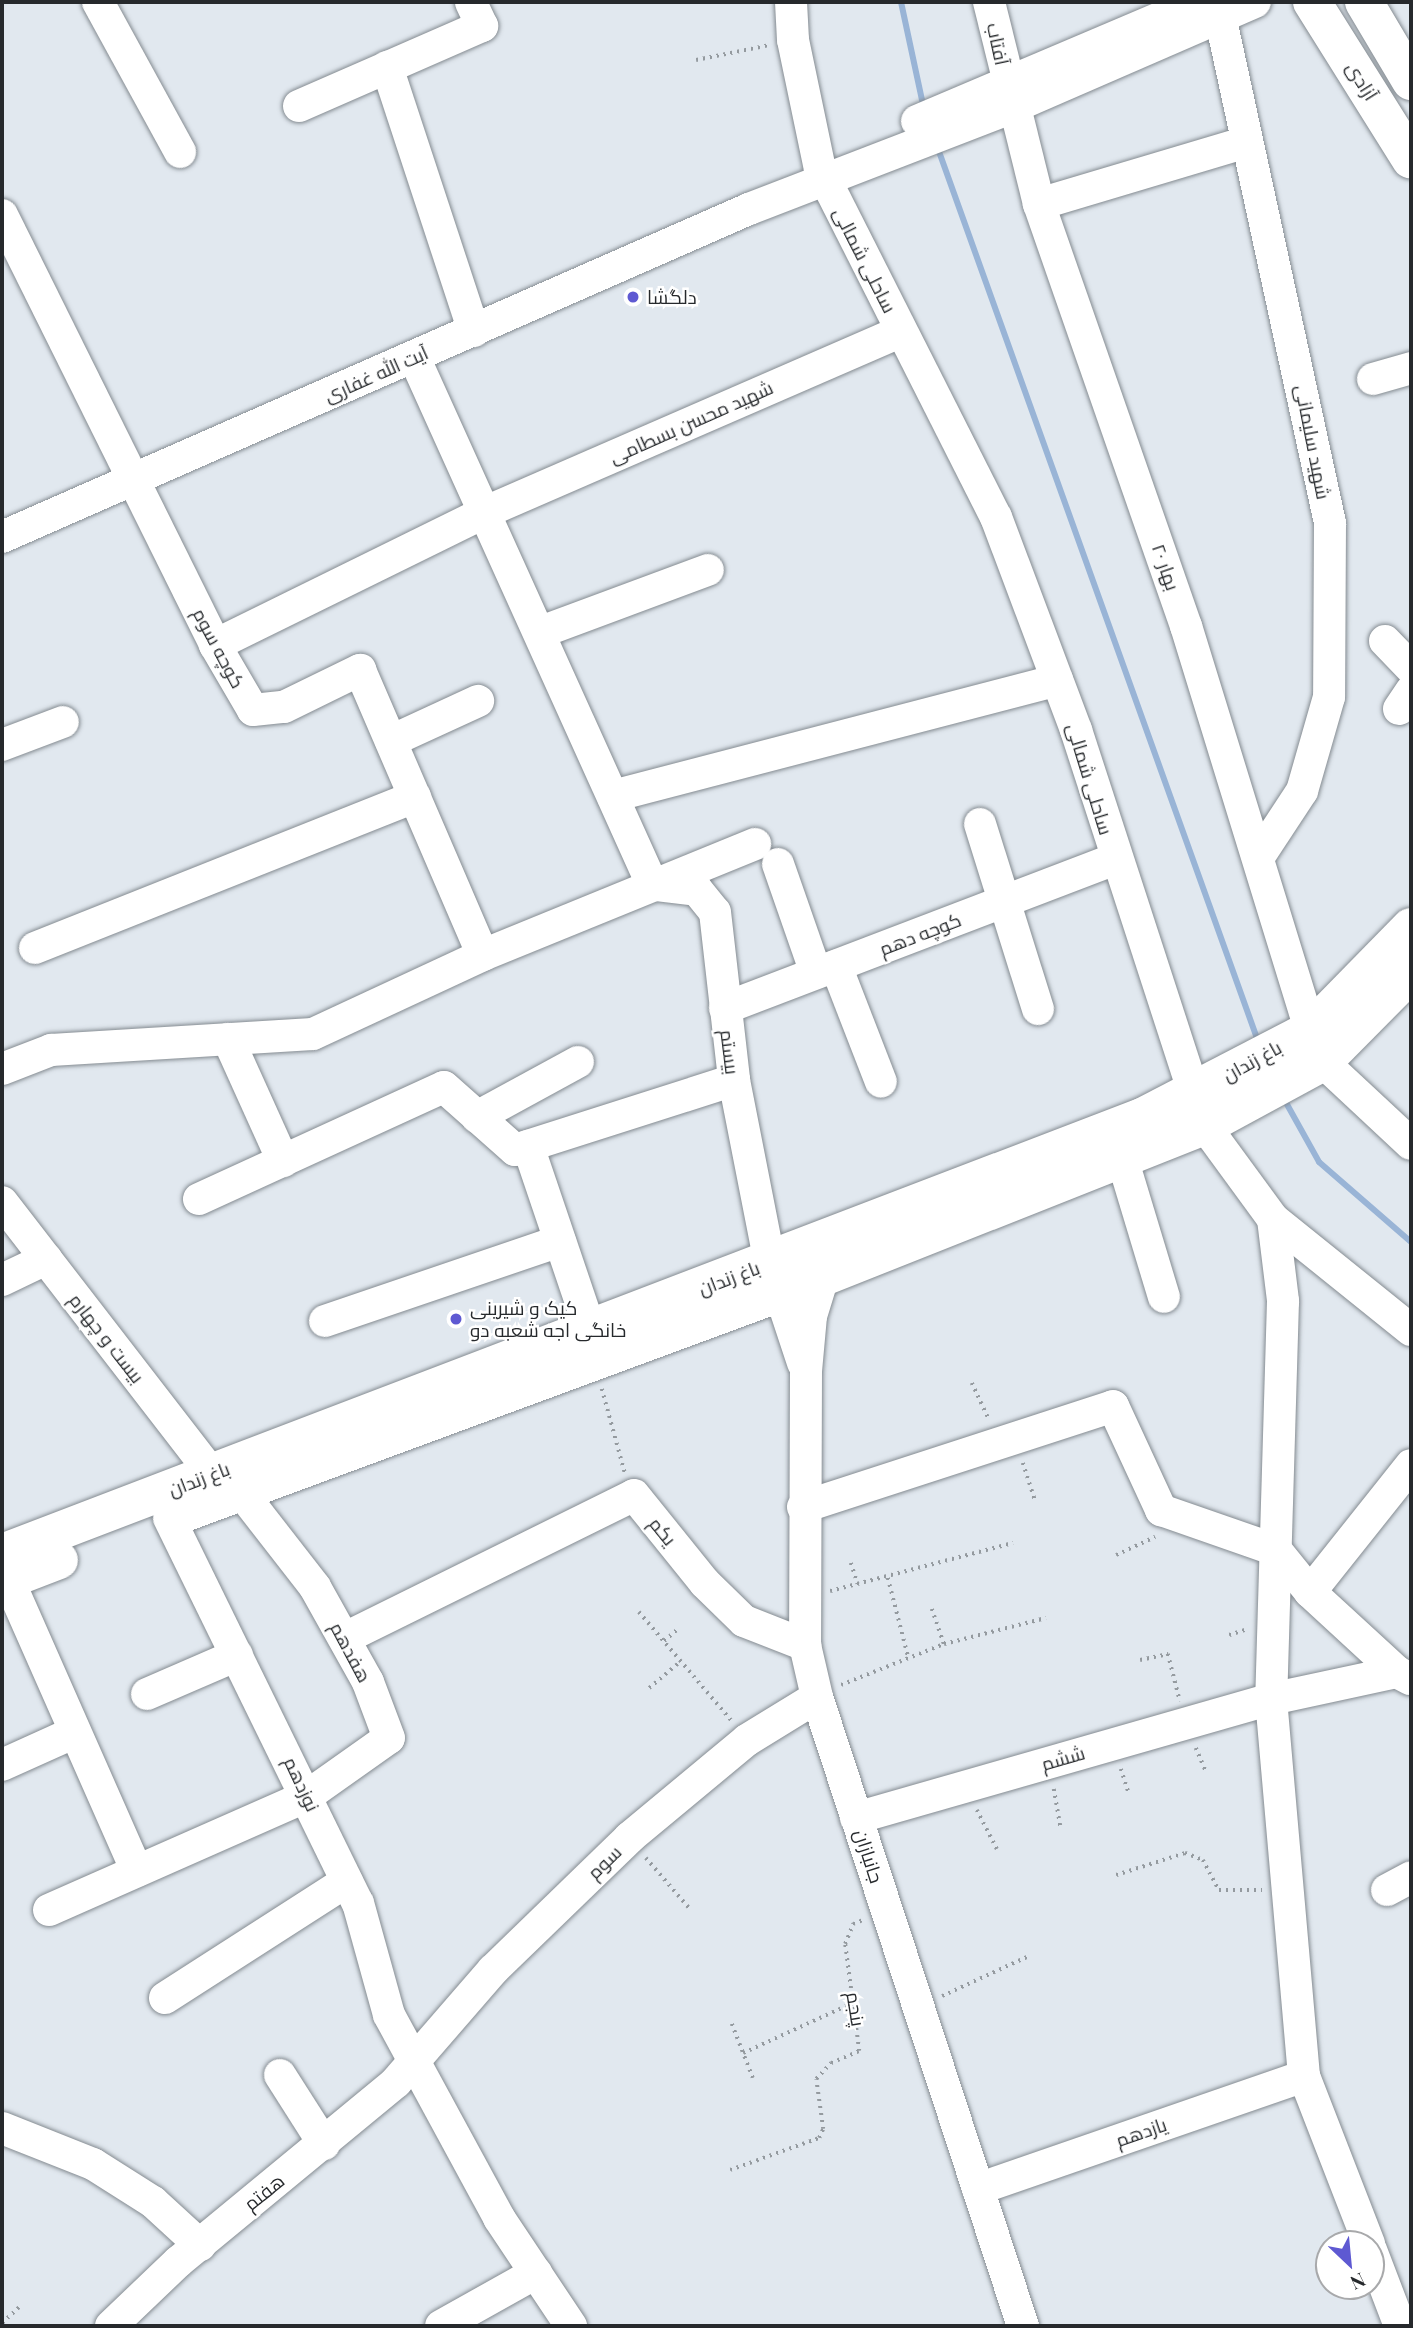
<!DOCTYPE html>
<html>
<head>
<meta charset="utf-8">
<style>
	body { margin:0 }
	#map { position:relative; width:1413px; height:2328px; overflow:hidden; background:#e1e8ef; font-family:"Playfair Display",Cairo,serif }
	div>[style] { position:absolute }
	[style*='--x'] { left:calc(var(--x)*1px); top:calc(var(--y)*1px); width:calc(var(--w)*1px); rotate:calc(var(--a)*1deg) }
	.stream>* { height:6px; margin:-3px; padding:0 3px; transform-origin:3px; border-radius:3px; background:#99b4d6 }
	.path>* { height:3.5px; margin-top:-1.75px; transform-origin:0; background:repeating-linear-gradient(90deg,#949a9f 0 2px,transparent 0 7px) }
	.roads { filter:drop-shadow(0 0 2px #848b91) drop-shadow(0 0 2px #848b91) }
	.minor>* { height:32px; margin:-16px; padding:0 16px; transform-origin:16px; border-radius:16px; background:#fff }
	.major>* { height:38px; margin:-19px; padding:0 19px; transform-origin:19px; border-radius:19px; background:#fff }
	.dots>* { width:19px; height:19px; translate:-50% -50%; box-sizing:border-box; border:4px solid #fff; border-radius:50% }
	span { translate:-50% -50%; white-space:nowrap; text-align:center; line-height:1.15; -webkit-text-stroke:5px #fff; paint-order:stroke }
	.street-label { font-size:19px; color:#26292c }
	.poi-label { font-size:19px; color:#26292c }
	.left { translate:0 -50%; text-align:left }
	.frame { position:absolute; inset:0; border:4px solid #26292c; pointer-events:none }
	.north { position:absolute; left:1315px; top:2230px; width:70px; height:70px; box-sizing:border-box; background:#fff; border:2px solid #a8a9ab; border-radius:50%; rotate:154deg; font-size:19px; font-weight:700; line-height:28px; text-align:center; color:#26292c }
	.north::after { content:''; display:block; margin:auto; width:24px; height:32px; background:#5e59d2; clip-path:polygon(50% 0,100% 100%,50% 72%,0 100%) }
</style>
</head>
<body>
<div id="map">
	<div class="stream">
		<i style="--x:901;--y:2;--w:109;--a:77.9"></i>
		<i style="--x:937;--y:146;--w:951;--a:70.27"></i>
		<i style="--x:1284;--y:1099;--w:72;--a:60.9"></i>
		<i style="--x:1319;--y:1162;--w:122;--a:41"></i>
	</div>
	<div class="path">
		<i style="--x:696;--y:60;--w:76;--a:-11.5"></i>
		<i style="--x:972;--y:1383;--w:40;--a:65"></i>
		<i style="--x:602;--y:1389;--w:87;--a:74.7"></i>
		<i style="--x:1023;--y:1463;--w:40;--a:72"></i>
		<i style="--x:1116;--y:1555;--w:43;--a:-24.8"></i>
		<i style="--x:851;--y:1563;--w:22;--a:72"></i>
		<i style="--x:888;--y:1578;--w:81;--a:75.6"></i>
		<i style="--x:830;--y:1591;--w:189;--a:-14.7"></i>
		<i style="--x:932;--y:1609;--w:37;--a:71"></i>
		<i style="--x:639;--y:1612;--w:142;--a:49.6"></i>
		<i style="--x:1229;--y:1635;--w:20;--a:-18"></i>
		<i style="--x:664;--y:1641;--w:20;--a:-41"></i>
		<i style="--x:1140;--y:1660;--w:29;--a:-12"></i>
		<i style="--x:1168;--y:1654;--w:49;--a:75.7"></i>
		<i style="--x:841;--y:1685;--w:111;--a:-21.7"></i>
		<i style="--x:944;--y:1644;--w:105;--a:-14.3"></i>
		<i style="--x:649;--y:1688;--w:42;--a:-40.2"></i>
		<i style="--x:1196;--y:1748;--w:26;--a:67"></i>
		<i style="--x:1121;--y:1769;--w:25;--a:72"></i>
		<i style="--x:1054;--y:1789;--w:41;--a:80.1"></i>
		<i style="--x:977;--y:1810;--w:44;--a:62.9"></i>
		<i style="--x:646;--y:1858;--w:67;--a:49.2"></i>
		<i style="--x:1116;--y:1875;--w:72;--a:-17.7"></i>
		<i style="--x:1185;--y:1853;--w:19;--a:21"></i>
		<i style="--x:1203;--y:1860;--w:34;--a:62"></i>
		<i style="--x:1219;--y:1890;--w:43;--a:0"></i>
		<i style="--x:942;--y:1996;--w:96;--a:-24.7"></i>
		<i style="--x:732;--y:2024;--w:58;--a:68.7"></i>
		<i style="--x:743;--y:2053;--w:123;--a:-24.5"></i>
		<i style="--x:730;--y:2170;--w:95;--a:-19.8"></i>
		<i style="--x:819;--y:2138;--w:10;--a:-66"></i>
		<i style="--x:823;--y:2129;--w:50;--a:-98"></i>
		<i style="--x:816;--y:2079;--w:22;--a:-47"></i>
		<i style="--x:831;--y:2063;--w:30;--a:-23"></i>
		<i style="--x:859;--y:2051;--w:108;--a:-97.5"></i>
		<i style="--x:845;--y:1944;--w:22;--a:-68"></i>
		<i style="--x:853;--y:1924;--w:11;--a:-22"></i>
		<i style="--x:2;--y:2323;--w:25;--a:-43"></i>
	</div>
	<div class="roads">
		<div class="minor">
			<i style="--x:98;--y:2;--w:171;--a:61.3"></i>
			<i style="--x:791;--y:2;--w:38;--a:87"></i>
			<i style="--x:793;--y:40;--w:132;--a:78.2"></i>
			<i style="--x:820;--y:169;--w:390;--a:63.2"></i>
			<i style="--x:996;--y:517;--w:228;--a:69.4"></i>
			<i style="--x:1076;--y:730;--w:416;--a:72"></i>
			<i style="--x:1205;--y:1126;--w:115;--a:53.8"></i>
			<i style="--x:1273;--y:1219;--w:177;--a:38.8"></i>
			<i style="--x:989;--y:2;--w:208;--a:76.1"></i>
			<i style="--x:1039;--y:204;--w:447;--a:70.8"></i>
			<i style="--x:1186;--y:626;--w:423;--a:72.9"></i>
			<i style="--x:1310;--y:1030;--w:35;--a:68"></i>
			<i style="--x:1323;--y:1062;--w:120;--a:43"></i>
			<i style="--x:1221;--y:20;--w:515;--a:77.77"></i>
			<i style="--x:1330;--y:523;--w:174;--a:90.3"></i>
			<i style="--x:1329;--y:697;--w:98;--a:106"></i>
			<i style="--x:1302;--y:791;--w:77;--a:123.3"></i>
			<i style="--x:387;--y:67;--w:278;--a:71.8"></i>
			<i style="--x:299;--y:106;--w:200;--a:-23.6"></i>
			<i style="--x:482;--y:26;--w:26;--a:-115"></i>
			<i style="--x:917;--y:121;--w:305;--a:-23"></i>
			<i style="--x:1039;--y:204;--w:214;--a:-16.6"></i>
			<i style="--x:2;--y:215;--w:480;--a:63.6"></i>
			<i style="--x:215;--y:645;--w:75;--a:59.7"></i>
			<i style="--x:253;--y:710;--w:31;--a:-6"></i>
			<i style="--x:284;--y:707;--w:85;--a:-26"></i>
			<i style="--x:360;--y:670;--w:310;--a:66.7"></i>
			<i style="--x:414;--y:357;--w:578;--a:65.7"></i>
			<i style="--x:1373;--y:379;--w:40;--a:-16"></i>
			<i style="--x:2;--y:537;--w:816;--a:-23.71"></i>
			<i style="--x:749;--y:209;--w:281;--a:-21.1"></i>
			<i style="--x:1011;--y:108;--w:266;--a:-23.5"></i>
			<i style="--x:541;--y:632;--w:178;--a:-20.4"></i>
			<i style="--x:1385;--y:641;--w:37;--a:46"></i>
			<i style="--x:215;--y:645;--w:297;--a:-26.2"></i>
			<i style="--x:481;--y:514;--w:458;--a:-23.5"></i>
			<i style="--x:1399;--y:709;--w:22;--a:-56"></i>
			<i style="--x:391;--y:741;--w:96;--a:-24.7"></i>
			<i style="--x:2;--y:745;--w:65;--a:-20.7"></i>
			<i style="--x:613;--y:796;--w:459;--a:-14.6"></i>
			<i style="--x:980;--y:824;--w:194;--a:72.6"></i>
			<i style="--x:778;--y:864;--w:115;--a:70.8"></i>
			<i style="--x:657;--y:885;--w:40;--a:7.1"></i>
			<i style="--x:697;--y:890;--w:28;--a:51"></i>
			<i style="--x:715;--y:912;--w:169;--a:83.5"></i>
			<i style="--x:734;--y:1080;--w:187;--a:78.9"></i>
			<i style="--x:770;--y:1263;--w:105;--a:71.7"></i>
			<i style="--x:35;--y:948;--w:409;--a:-21.7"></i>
			<i style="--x:836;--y:966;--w:124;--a:68.8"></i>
			<i style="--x:725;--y:1008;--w:417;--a:-20.9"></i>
			<i style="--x:228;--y:1039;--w:134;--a:65.7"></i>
			<i style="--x:2;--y:1069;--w:53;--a:-21.2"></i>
			<i style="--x:51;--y:1050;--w:262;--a:-3.5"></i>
			<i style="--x:313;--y:1034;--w:187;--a:-24.9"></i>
			<i style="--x:483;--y:955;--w:294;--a:-22.2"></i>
			<i style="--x:477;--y:1117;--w:115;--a:-28.6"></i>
			<i style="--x:528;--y:1146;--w:196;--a:71.3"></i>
			<i style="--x:1122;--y:1158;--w:145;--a:73.2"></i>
			<i style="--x:199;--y:1199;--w:269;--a:-24.6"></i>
			<i style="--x:444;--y:1087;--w:95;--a:41.6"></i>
			<i style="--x:515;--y:1150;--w:230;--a:-17.7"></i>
			<i style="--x:2;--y:1202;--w:344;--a:52.3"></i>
			<i style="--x:1273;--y:1219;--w:83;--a:83"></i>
			<i style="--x:1283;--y:1301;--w:398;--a:91.7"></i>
			<i style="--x:1271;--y:1699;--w:378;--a:85"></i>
			<i style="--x:1304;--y:2076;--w:180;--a:68.8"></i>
			<i style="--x:823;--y:1277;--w:41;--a:107.1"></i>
			<i style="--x:811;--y:1316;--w:55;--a:95.2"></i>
			<i style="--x:806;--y:1371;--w:274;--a:90.2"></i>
			<i style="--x:805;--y:1645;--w:53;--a:77"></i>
			<i style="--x:817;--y:1697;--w:662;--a:71.87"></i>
			<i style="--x:2;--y:1280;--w:49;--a:-25.5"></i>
			<i style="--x:325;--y:1321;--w:248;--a:-18.8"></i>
			<i style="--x:803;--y:1507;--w:326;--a:-18"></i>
			<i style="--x:1113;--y:1406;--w:115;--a:65.2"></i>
			<i style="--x:1161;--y:1510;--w:122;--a:19.2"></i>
			<i style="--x:1276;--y:1550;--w:54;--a:51"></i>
			<i style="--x:1310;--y:1592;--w:118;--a:42.6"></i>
			<i style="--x:169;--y:1518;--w:429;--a:63.9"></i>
			<i style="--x:358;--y:1903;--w:116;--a:74.5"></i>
			<i style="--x:389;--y:2015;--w:231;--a:61.5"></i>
			<i style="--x:499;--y:2218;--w:130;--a:56.3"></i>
			<i style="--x:8;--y:1579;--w:319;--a:66.2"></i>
			<i style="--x:1310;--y:1592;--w:162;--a:-51.5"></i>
			<i style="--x:345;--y:1638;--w:322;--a:-26.3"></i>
			<i style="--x:634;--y:1495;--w:113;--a:51.1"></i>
			<i style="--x:705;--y:1583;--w:54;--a:44.3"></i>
			<i style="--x:744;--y:1621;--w:66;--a:21.5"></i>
			<i style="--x:147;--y:1694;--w:98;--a:-23.4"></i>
			<i style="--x:2;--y:1765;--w:80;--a:-24.3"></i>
			<i style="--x:856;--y:1818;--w:432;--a:-16"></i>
			<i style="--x:1271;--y:1699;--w:129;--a:-12.1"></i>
			<i style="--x:1397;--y:1672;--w:15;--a:28"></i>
			<i style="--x:1387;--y:1890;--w:27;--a:-28"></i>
			<i style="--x:49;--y:1910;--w:282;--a:-23.8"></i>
			<i style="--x:307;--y:1796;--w:100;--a:-35.3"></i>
			<i style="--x:389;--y:1738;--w:60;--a:-110.6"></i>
			<i style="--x:368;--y:1682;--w:109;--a:-119.2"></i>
			<i style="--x:315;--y:1587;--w:120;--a:-127.9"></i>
			<i style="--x:165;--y:1998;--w:216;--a:-32.7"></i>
			<i style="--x:280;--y:2075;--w:82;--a:57.5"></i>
			<i style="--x:2;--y:2128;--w:98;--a:21.6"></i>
			<i style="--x:93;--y:2164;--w:71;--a:32.3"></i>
			<i style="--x:153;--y:2202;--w:64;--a:42.5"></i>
			<i style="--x:978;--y:2189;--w:345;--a:-19.1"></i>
			<i style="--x:1371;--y:2250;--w:81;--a:69.1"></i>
			<i style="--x:111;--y:2326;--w:93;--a:-43.7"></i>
			<i style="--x:178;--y:2262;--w:283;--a:-39.5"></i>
			<i style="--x:396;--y:2082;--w:148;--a:-49.1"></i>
			<i style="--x:493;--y:1970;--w:190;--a:-44.1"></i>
			<i style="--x:629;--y:1838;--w:153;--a:-39.7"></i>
			<i style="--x:747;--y:1740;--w:82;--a:-31.6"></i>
			<i style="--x:441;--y:2326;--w:109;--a:-29.2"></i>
		</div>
		<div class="major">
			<i style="--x:1312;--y:2;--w:186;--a:57.9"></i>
			<i style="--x:1364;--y:2;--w:92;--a:59.3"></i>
			<i style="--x:184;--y:1513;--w:681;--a:-20.27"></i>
			<i style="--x:823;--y:1277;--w:411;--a:-21.6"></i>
			<i style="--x:1205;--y:1126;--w:134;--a:-28.5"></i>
			<i style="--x:1323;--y:1062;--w:125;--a:-45.3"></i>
			<i style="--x:2;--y:1553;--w:1221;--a:-20.93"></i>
			<i style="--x:1142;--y:1117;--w:189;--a:-27.4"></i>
			<i style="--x:1310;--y:1030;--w:144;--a:-45.6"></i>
			<i style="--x:2;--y:1582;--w:61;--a:-21.1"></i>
		</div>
	</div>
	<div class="dots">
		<i style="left:633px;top:297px;background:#5e59d2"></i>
		<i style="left:456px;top:1319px;background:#5e59d2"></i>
	</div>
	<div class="street-label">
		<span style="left:998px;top:44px;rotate:78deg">آفتاب</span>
		<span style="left:1362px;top:81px;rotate:58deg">آزادی</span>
		<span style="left:865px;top:260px;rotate:63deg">ساحلی شمالی</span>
		<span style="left:376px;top:374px;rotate:-24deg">آیت الله غفاری</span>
		<span style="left:691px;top:422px;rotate:-24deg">شهید محسن بسطامی</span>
		<span style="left:1313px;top:442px;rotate:79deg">شهید سلیمانی</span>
		<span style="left:1166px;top:567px;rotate:71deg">بهار ۲۰</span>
		<span style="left:219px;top:648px;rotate:62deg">کوچه سوم</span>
		<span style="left:1090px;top:779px;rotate:73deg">ساحلی شمالی</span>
		<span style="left:920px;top:934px;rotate:-21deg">کوچه دهم</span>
		<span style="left:730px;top:1052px;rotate:83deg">بیستم</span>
		<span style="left:1252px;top:1061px;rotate:-29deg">باغ زندان</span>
		<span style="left:729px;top:1278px;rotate:-21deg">باغ زندان</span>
		<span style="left:107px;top:1338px;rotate:52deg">بیست و چهارم</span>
		<span style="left:199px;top:1479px;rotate:-21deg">باغ زندان</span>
		<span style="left:663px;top:1531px;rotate:51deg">یکم</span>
		<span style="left:351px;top:1652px;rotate:62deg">هفدهم</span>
		<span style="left:1063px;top:1758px;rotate:-16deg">ششم</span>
		<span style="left:302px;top:1784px;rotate:65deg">نوزدهم</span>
		<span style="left:869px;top:1856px;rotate:72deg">جانبازان</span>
		<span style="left:604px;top:1862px;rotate:-44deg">سوم</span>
		<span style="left:856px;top:2009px;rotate:81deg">پنجم</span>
		<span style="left:1141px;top:2132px;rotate:-19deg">یازدهم</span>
		<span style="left:264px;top:2192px;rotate:-39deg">هفتم</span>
	</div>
	<div class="poi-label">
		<span class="left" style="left:647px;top:297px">دلگشا</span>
		<span class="left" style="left:470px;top:1319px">کیک و شیرینی<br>خانگی اجه شعبه دو</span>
	</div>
	<div class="frame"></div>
	<div class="north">N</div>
</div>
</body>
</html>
